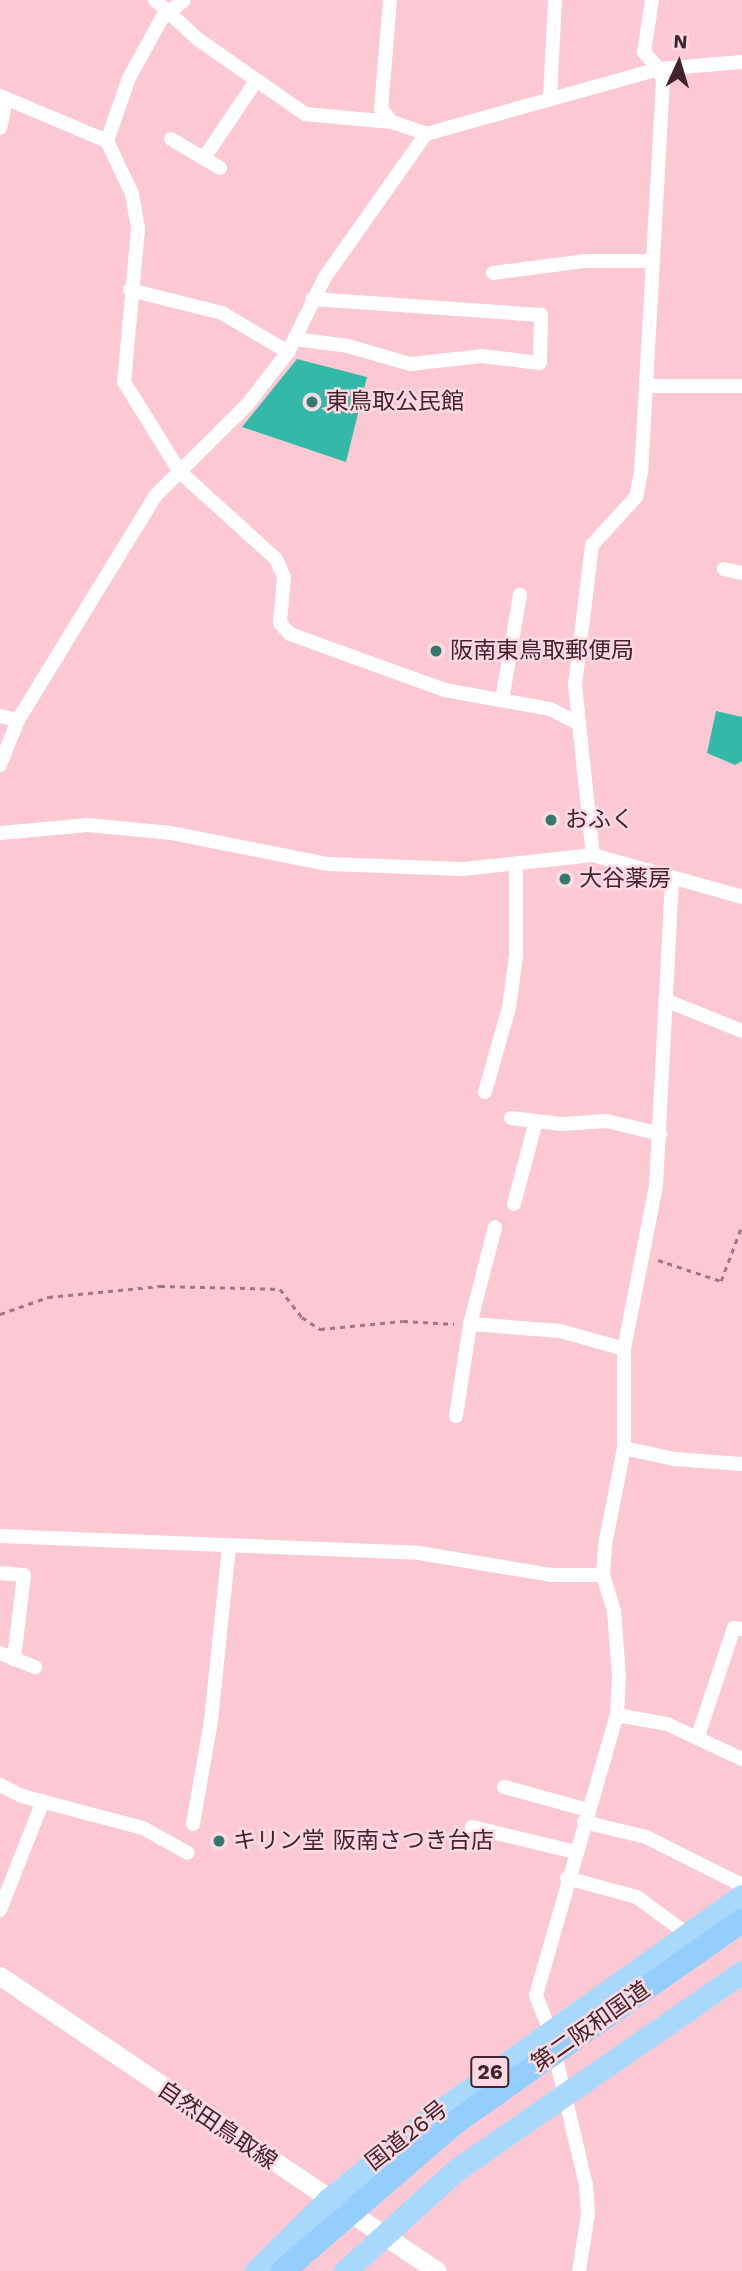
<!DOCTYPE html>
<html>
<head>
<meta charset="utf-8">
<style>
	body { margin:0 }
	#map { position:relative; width:742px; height:2271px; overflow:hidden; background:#fbc8d4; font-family:"Work Sans","Noto Sans JP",sans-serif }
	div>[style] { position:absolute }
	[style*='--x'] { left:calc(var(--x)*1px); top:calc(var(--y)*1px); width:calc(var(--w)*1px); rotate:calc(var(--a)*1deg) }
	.building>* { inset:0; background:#34b9a8 }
	.path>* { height:2.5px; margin-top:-1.25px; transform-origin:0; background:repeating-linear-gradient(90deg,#a07681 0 5px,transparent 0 10px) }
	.minor>* { height:14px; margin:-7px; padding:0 7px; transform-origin:7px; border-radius:7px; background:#fff }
	.secondary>* { height:19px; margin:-9.5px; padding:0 9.5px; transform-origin:9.5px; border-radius:9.5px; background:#fff }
	.trunk>* { height:23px; margin:-11.5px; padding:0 11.5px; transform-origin:11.5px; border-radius:11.5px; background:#a8d8fc }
	.motorway>* { height:24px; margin:-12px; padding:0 12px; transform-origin:12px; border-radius:12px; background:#93cefc }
	.dots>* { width:19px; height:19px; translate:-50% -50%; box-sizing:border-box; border:4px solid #fddae2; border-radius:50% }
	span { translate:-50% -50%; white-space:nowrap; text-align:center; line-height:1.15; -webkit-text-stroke:5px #fddae2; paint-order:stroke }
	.shield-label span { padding:2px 5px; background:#fddae2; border:2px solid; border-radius:5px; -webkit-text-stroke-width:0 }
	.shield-label { font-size:21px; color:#43232c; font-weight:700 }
	.poi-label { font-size:23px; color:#43232c }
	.left { translate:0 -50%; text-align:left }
	.street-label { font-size:23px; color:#43232c }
	.north { position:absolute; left:644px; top:28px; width:70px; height:70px; -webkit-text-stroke:5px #fddae2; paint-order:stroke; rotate:4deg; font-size:19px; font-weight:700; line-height:28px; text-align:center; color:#43232c }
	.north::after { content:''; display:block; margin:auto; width:24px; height:32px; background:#43232c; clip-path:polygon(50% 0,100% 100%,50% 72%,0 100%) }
</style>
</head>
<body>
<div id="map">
	<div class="building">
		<i style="clip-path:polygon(297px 359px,367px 377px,346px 462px,242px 427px)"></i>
		<i style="clip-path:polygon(716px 711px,742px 717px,742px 761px,735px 765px,707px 753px)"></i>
	</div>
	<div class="path">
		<i style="--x:658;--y:1260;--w:66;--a:18.4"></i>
		<i style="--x:721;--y:1281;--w:60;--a:-69.4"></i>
		<i style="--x:0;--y:1314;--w:51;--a:-19.5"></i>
		<i style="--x:48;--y:1297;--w:113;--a:-5.6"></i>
		<i style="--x:160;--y:1286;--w:120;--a:1.4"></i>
		<i style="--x:280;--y:1289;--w:36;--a:52"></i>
		<i style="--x:302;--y:1317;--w:22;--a:34"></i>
		<i style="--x:320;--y:1329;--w:83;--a:-5.5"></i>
		<i style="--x:403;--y:1321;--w:51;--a:3.4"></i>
	</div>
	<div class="minor">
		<i style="--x:155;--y:0;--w:59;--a:42.3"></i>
		<i style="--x:199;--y:40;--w:129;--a:34.9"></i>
		<i style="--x:305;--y:114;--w:87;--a:5.3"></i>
		<i style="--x:390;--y:0;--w:109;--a:94.7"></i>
		<i style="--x:381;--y:109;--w:17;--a:50"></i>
		<i style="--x:392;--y:122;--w:36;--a:19"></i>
		<i style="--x:652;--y:0;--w:53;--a:98.7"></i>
		<i style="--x:644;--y:52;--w:23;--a:49"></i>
		<i style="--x:659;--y:69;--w:83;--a:-4.8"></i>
		<i style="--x:0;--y:96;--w:116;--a:22.8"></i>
		<i style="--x:107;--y:141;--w:59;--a:64.7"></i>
		<i style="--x:132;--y:194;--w:36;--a:80"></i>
		<i style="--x:138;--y:229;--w:154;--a:95.2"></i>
		<i style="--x:124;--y:382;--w:106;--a:58.1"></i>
		<i style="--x:180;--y:472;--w:130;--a:42.2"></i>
		<i style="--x:276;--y:559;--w:20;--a:66"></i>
		<i style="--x:284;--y:577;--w:46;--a:95"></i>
		<i style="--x:280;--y:623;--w:15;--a:48"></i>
		<i style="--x:290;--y:634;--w:165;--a:19.9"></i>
		<i style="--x:445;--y:690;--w:107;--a:10.3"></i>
		<i style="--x:550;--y:709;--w:30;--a:27"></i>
		<i style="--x:550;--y:98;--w:98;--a:-87.1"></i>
		<i style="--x:0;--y:128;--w:29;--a:-78"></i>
		<i style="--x:171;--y:139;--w:57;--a:30.6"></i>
		<i style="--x:107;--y:141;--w:67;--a:-70.8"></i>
		<i style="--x:129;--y:78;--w:68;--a:-61.2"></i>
		<i style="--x:162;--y:18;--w:28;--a:-39"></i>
		<i style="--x:204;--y:158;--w:93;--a:-56"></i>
		<i style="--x:493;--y:273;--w:94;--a:-7.4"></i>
		<i style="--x:586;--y:261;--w:67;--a:0"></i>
		<i style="--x:130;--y:290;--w:95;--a:14"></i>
		<i style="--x:222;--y:313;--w:77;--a:30.6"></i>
		<i style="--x:295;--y:339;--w:53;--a:7.5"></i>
		<i style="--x:348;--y:346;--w:65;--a:16.2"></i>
		<i style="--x:410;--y:364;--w:72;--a:-6.3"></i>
		<i style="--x:482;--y:356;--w:58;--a:6.9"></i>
		<i style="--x:540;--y:363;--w:48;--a:-88.8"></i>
		<i style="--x:541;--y:315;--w:229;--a:-176"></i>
		<i style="--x:646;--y:386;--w:96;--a:0"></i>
		<i style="--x:724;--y:569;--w:18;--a:13"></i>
		<i style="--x:502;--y:700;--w:107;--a:-80.3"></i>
		<i style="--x:0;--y:716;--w:18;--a:13"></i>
		<i style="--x:0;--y:765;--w:48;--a:-68.2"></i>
		<i style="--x:18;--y:720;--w:263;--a:-58.5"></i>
		<i style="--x:155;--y:496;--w:129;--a:-44.7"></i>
		<i style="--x:247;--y:405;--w:67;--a:-52.3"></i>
		<i style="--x:288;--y:352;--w:84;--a:-63.7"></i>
		<i style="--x:325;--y:277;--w:175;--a:-54.8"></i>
		<i style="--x:426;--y:134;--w:242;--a:-15.6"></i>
		<i style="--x:659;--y:69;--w:13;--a:72"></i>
		<i style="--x:663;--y:81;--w:392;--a:93.2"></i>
		<i style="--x:641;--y:472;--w:25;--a:101"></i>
		<i style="--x:636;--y:497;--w:65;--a:132.5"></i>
		<i style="--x:592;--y:545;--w:141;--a:96.9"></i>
		<i style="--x:575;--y:685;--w:171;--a:84"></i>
		<i style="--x:0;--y:833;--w:88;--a:-5.2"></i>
		<i style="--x:88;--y:825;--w:83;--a:5.5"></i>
		<i style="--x:171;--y:833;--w:160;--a:11.2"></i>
		<i style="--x:328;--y:864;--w:135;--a:2.1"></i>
		<i style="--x:463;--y:869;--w:131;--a:-6.1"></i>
		<i style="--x:593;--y:855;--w:155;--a:15.7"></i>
		<i style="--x:665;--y:1000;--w:83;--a:21.9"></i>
		<i style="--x:485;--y:1092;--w:87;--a:-74.1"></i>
		<i style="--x:509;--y:1008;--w:52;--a:-82.3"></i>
		<i style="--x:516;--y:956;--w:92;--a:-90"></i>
		<i style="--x:511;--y:1118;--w:51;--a:6.7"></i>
		<i style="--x:562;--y:1124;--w:45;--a:-3.8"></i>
		<i style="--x:607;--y:1121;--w:55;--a:13.8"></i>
		<i style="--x:514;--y:1204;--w:86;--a:-75.2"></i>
		<i style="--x:470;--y:1324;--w:90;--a:4.4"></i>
		<i style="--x:560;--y:1331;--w:66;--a:15.7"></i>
		<i style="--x:456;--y:1416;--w:93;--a:-81.3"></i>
		<i style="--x:470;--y:1324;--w:100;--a:-75.5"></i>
		<i style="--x:624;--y:1448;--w:51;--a:12.4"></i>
		<i style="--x:674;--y:1459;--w:68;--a:4.2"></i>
		<i style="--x:0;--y:1536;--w:419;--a:2.3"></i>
		<i style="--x:419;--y:1553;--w:135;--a:9.4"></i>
		<i style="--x:552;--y:1575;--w:51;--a:0"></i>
		<i style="--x:0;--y:1573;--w:24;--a:5"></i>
		<i style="--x:24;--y:1575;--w:85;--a:96.8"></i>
		<i style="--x:0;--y:1653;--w:38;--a:22"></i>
		<i style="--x:617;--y:1715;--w:51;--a:10.2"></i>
		<i style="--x:667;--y:1724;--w:83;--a:25"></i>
		<i style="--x:698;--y:1736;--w:114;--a:-71.6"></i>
		<i style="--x:734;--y:1628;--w:8;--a:7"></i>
		<i style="--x:0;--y:1785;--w:25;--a:27"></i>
		<i style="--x:22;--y:1796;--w:125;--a:14.8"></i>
		<i style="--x:143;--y:1828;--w:51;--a:29.1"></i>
		<i style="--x:504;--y:1787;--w:87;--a:15.3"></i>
		<i style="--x:584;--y:1822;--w:64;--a:13.6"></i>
		<i style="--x:646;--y:1837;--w:107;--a:26.6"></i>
		<i style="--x:193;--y:1824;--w:105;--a:-80.1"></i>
		<i style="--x:211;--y:1721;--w:176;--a:-84.1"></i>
		<i style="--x:472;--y:1827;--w:106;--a:13.6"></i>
		<i style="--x:567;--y:1878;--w:73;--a:15.2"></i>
		<i style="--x:637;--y:1897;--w:62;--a:36.5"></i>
		<i style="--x:0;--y:1910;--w:117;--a:-68.5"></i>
		<i style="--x:579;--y:2271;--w:58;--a:-81"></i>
		<i style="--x:588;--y:2214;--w:29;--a:-94"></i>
		<i style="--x:586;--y:2185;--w:161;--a:-103.3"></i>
		<i style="--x:549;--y:2028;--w:35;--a:-112"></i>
		<i style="--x:536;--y:1995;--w:291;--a:-73.9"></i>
		<i style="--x:617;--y:1715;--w:39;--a:-87"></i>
		<i style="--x:619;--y:1676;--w:65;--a:-94.4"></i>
		<i style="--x:614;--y:1611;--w:38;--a:-107"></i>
		<i style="--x:603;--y:1575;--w:30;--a:-86"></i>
		<i style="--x:605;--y:1545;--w:99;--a:-78.9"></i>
		<i style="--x:624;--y:1448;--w:99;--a:-90"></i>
		<i style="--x:624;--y:1349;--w:166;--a:-78.9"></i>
		<i style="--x:656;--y:1186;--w:308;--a:-87"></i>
	</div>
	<div class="secondary">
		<i style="--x:0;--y:1976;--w:527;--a:34.02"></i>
	</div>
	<div class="trunk">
		<i style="--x:256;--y:2271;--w:101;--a:-44.6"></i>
		<i style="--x:328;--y:2200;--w:129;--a:-39"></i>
		<i style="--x:428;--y:2119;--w:385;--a:-35.4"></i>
		<i style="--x:345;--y:2271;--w:150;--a:-42.3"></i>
		<i style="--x:456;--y:2170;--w:348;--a:-34.7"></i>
	</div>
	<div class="motorway">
		<i style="--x:283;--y:2271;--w:230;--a:-40.8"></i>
		<i style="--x:457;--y:2121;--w:348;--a:-35.1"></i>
	</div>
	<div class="dots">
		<i style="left:312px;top:402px;background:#33796e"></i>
		<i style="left:436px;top:651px;background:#33796e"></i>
		<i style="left:551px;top:820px;background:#33796e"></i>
		<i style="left:565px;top:879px;background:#33796e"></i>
		<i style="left:219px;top:1841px;background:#33796e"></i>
	</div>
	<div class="shield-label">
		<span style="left:490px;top:2072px">26</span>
	</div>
	<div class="poi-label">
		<span class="left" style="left:326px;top:402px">東鳥取公民館</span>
		<span class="left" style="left:450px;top:651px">阪南東鳥取郵便局</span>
		<span class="left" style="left:565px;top:820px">おふく</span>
		<span class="left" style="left:579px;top:879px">大谷薬房</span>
		<span class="left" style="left:233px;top:1841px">キリン堂 阪南さつき台店</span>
	</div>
	<div class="street-label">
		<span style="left:591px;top:2027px;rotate:-35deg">第二阪和国道</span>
		<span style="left:217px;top:2126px;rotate:34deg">自然田鳥取線</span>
		<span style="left:407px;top:2136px;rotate:-38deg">国道26号</span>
	</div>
	<div class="north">N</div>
</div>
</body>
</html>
